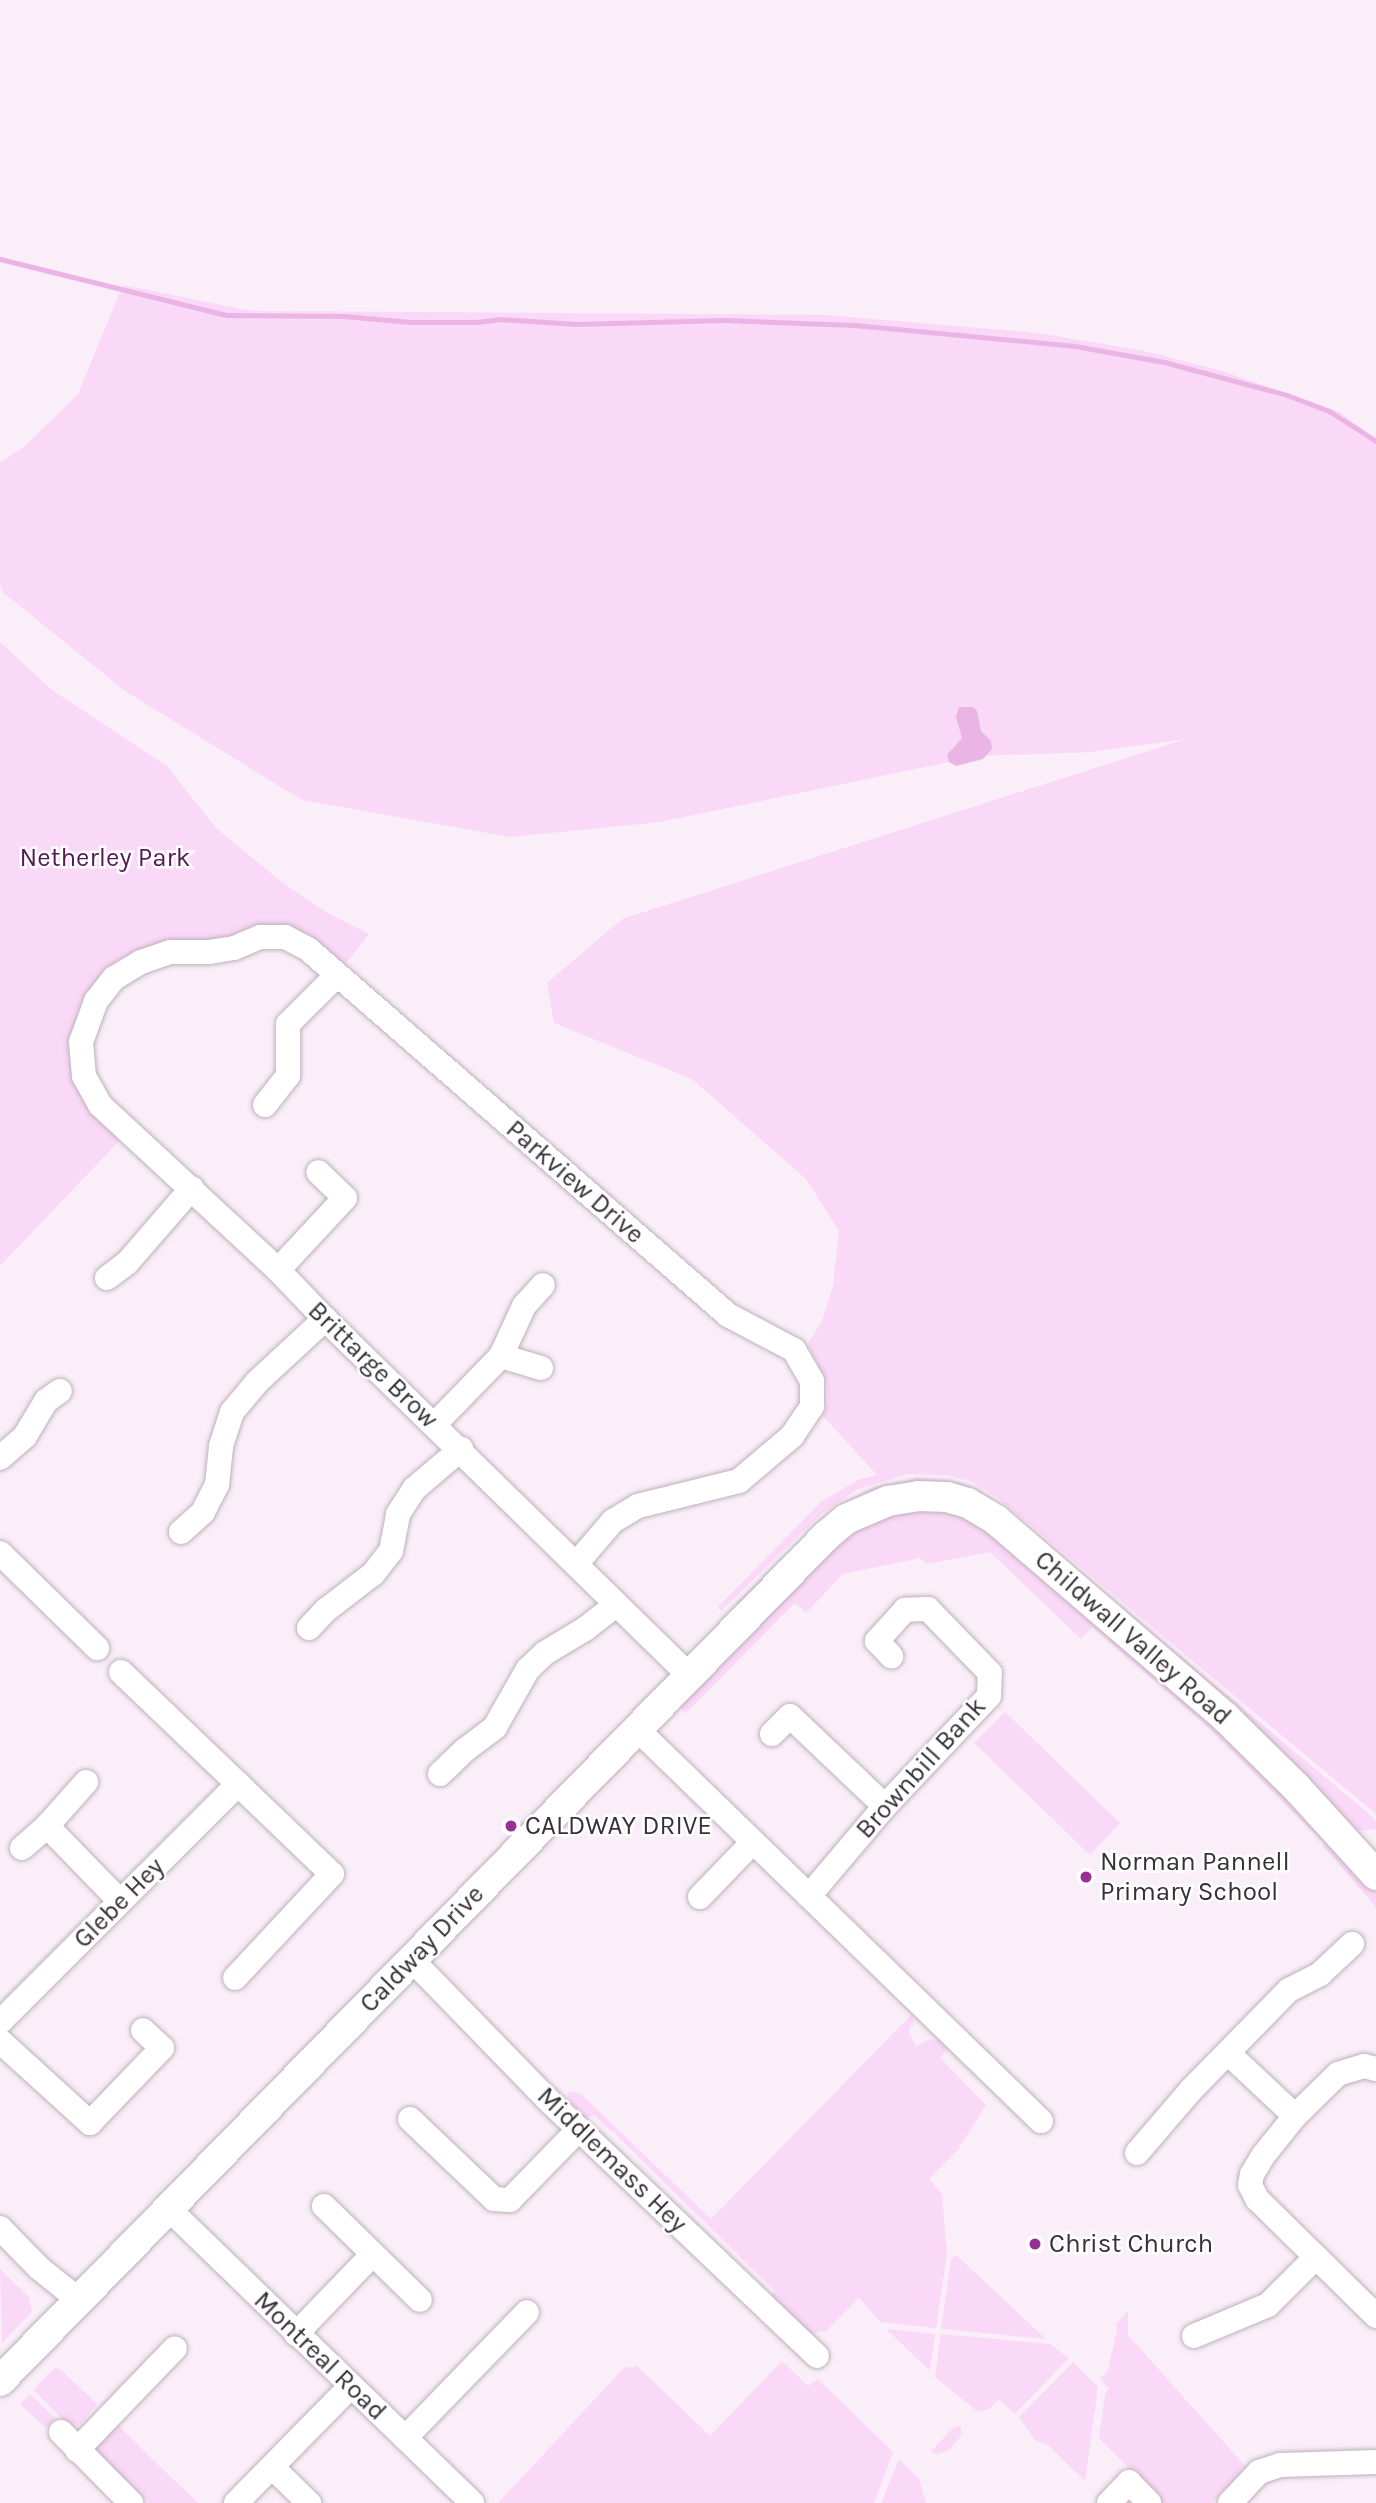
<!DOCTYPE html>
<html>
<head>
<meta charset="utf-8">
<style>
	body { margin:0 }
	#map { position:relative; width:1376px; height:2503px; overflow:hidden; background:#faeef9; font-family:Karla,sans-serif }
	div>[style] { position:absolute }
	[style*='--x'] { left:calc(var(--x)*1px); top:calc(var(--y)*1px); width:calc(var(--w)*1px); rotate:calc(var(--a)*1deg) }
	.green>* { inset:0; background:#fad8f7 }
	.water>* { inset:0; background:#eab5e5 }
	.stream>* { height:5px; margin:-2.5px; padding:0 2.5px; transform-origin:2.5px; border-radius:2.5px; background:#eab5e5 }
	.roads { filter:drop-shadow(0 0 2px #bdb1bb) drop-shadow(0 0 2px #bdb1bb) }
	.minor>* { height:24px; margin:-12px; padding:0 12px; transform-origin:12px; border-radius:12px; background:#fff }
	.major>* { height:30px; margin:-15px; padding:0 15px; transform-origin:15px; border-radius:15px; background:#fff }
	.dots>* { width:19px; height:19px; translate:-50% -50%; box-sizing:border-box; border:4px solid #fff; border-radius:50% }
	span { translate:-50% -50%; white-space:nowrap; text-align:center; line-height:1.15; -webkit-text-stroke:5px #fff; paint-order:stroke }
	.park-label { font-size:26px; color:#561a54 }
	.street-label { font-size:26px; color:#363136 }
	.poi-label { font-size:26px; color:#363136 }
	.left { translate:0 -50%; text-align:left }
</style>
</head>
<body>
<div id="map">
	<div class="green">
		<i style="clip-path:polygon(123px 285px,252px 311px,827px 315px,1037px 333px,1145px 351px,1222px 371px,1340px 412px,1376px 440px,1376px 1814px,998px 1498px,971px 1481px,946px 1475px,907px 1474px,856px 1490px,821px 1514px,721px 1611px,718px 1607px,822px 1501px,858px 1480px,877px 1475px,823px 1416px,828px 1401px,827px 1383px,808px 1344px,822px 1321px,833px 1286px,839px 1231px,806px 1179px,692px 1079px,554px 1023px,547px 983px,622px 919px,1186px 739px,1090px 752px,978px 756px,660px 822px,510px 837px,302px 800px,125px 691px,4px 593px,0 585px,0 463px,25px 446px,78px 394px)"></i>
		<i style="clip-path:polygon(0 642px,52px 690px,168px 767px,216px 828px,279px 880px,326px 912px,369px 934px,337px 975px,260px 937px,114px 978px,81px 1042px,120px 1140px,0 1266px)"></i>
		<i style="clip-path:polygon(917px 1478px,958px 1482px,980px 1491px,999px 1504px,1368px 1813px,1376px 1821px,1376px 1829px,1355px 1831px,1099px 1594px,911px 1485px,745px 1607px,736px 1603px,838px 1506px,873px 1487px)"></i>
		<i style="clip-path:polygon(920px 1510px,937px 1510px,973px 1520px,1181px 1689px,1369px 1882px,1376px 1891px,1376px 1907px,1323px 1846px,1324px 1843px,1210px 1729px,1092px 1627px,1081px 1639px,990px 1552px,927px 1564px,920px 1558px,843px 1574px,806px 1613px,795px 1603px,686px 1713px,679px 1707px,844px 1538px,889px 1515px)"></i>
		<i style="clip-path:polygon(1005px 1712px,1120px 1823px,1090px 1855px,974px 1743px)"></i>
		<i style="clip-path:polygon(912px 2014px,914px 2026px,910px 2025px,909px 2032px,916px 2046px,930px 2039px,939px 2040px,948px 2048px,940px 2058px,986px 2105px,958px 2150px,929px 2179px,942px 2194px,947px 2254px,936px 2328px,880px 2322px,859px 2298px,826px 2331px,807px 2334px,767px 2300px,775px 2291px,617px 2136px,614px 2130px,612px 2132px,594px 2115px,585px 2118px,567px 2098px,569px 2091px,581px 2094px,711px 2219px)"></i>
		<i style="clip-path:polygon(956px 2255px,1046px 2339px,941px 2329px,951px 2258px)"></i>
		<i style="clip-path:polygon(0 2269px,29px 2297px,32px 2312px,2px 2343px)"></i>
		<i style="clip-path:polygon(1128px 2311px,1128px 2335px,1246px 2467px,1212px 2503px,1164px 2503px,1099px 2438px,1105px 2394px,1109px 2388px,1100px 2378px,1107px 2372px,1117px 2332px,1116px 2324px)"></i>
		<i style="clip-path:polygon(886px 2329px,935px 2334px,930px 2371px)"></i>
		<i style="clip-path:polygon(941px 2334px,1050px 2344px,1069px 2358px,1015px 2414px,999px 2399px,989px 2409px,978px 2412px,935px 2377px)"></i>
		<i style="clip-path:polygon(782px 2361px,808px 2386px,818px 2379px,893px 2452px,874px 2503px,498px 2503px,624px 2368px,637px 2366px,710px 2436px)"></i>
		<i style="clip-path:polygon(1073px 2362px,1098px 2387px,1085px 2481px,1048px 2445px,1035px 2440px,1019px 2417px)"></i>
		<i style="clip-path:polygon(55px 2368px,60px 2369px,97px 2404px,80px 2425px,70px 2426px,33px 2390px)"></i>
		<i style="clip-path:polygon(30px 2394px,55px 2418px,46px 2428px,20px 2404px)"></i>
		<i style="clip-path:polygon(117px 2424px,154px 2461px,198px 2503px,149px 2503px,99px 2454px,95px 2448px)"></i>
		<i style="clip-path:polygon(961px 2426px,961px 2436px,948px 2451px,937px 2454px,930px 2452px,954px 2427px)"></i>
		<i style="clip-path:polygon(899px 2459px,919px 2479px,926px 2503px,881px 2503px)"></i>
	</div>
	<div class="water">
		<i style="clip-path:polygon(959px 707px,973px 707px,977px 711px,981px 731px,991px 741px,992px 749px,983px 759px,956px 766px,949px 762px,947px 755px,962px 738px,956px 717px)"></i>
	</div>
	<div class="stream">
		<i style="--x:0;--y:259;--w:234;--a:13.9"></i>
		<i style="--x:227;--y:315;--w:117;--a:0.5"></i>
		<i style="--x:344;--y:316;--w:67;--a:5.1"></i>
		<i style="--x:411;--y:322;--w:66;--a:0"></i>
		<i style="--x:477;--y:322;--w:23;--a:-7"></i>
		<i style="--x:500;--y:319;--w:76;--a:3.8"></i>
		<i style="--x:576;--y:324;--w:149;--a:-1.5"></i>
		<i style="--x:725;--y:320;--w:129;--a:2.2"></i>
		<i style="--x:854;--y:325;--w:222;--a:5.4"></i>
		<i style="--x:1075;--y:346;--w:90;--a:10.2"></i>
		<i style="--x:1164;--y:362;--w:127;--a:15"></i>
		<i style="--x:1287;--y:395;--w:45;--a:20.9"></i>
		<i style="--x:1329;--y:411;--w:56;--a:32.6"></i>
	</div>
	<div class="roads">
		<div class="minor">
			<i style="--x:265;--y:1105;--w:37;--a:-52"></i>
			<i style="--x:288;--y:1076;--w:52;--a:-90"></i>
			<i style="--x:288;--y:1024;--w:69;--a:-45"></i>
			<i style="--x:278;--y:1270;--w:98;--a:-47.1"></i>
			<i style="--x:345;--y:1198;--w:37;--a:-136"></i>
			<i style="--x:107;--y:1278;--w:25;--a:-37"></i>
			<i style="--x:127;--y:1263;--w:99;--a:-49.1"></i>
			<i style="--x:541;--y:1368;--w:42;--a:-163.3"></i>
			<i style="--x:501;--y:1356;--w:55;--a:-65.3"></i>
			<i style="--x:524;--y:1306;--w:28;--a:-48"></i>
			<i style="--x:434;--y:1425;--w:96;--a:-45.8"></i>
			<i style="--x:0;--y:1458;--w:33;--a:-41"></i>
			<i style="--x:25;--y:1436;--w:41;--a:-59"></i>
			<i style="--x:46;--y:1401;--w:17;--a:-36"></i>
			<i style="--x:181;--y:1532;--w:30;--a:-42"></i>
			<i style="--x:203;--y:1512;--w:30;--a:-63"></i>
			<i style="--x:217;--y:1485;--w:39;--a:-84"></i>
			<i style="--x:221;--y:1446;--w:36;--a:-72"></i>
			<i style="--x:232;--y:1412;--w:39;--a:-50"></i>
			<i style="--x:257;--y:1382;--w:93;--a:-42.8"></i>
			<i style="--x:0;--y:1553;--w:136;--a:44.4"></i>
			<i style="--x:576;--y:1564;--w:57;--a:-49.3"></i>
			<i style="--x:613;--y:1521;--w:29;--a:-31"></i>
			<i style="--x:638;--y:1506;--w:104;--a:-13.9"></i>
			<i style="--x:739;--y:1481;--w:70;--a:-40.3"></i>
			<i style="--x:792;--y:1436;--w:36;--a:-56"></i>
			<i style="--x:812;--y:1406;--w:25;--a:-90"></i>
			<i style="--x:812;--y:1381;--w:36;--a:-120"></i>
			<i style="--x:794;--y:1350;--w:75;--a:-152.1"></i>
			<i style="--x:728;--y:1315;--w:557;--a:-138.93"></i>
			<i style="--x:308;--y:949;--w:26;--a:-152"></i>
			<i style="--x:285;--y:937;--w:25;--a:180"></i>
			<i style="--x:260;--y:937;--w:28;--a:157"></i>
			<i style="--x:234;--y:948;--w:26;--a:171"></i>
			<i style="--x:208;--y:952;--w:38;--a:180"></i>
			<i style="--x:170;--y:952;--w:31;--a:161"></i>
			<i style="--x:141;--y:962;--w:31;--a:149"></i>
			<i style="--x:114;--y:978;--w:29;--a:128"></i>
			<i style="--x:96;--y:1001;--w:44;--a:110.1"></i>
			<i style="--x:81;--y:1042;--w:34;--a:85"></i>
			<i style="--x:84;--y:1076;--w:33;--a:61"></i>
			<i style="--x:100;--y:1105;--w:243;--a:42.8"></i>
			<i style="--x:278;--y:1270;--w:68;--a:46.2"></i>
			<i style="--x:325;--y:1319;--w:511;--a:44.37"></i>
			<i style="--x:309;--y:1628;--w:25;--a:-47"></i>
			<i style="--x:326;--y:1610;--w:59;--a:-37.5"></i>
			<i style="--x:373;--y:1574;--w:29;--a:-52"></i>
			<i style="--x:391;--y:1551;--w:38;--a:-79"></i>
			<i style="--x:398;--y:1514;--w:30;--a:-57"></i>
			<i style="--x:414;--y:1489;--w:62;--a:-40.4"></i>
			<i style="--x:121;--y:1672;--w:162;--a:43.7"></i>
			<i style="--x:637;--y:1729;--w:563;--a:44.14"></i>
			<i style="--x:772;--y:1734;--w:25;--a:-45"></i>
			<i style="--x:790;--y:1716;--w:131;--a:43.5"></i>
			<i style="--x:440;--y:1774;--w:35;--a:-44"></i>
			<i style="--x:465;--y:1750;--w:38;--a:-37"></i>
			<i style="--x:495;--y:1727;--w:67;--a:-60.4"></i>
			<i style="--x:528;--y:1669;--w:23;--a:-43"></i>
			<i style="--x:545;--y:1653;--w:47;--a:-31"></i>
			<i style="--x:585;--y:1629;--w:39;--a:-38"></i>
			<i style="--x:47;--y:1826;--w:105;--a:45.8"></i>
			<i style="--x:22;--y:1848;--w:33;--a:-41"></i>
			<i style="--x:47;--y:1826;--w:59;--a:-48.4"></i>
			<i style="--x:809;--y:1896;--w:118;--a:-49.8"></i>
			<i style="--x:885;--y:1806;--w:151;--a:-46.6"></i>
			<i style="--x:989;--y:1696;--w:23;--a:-88"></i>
			<i style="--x:990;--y:1673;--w:89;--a:-134.1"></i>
			<i style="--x:928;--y:1609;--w:23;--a:178"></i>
			<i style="--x:905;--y:1610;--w:42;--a:132.1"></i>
			<i style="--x:877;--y:1641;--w:21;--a:47"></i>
			<i style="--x:700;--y:1897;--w:75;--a:-46.1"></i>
			<i style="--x:412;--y:1960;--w:192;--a:45.8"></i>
			<i style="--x:546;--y:2098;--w:374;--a:43.6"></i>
			<i style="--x:0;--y:2022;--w:337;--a:-45"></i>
			<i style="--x:238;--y:1784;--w:130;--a:43.8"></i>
			<i style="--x:332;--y:1874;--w:142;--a:133"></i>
			<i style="--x:0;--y:2041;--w:122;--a:42.3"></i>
			<i style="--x:90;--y:2123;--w:104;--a:-46.2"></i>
			<i style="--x:162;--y:2048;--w:26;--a:-137"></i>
			<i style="--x:1228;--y:2053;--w:92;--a:43.2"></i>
			<i style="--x:1376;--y:2069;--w:12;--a:-166"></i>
			<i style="--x:1364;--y:2066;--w:27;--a:163"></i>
			<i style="--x:1338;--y:2074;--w:60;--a:135.7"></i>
			<i style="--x:1295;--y:2116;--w:51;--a:128.7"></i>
			<i style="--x:1263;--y:2156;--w:21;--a:121"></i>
			<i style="--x:1252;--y:2174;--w:11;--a:100"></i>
			<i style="--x:1250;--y:2185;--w:16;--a:63"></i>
			<i style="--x:1257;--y:2199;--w:167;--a:44.5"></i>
			<i style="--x:410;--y:2119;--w:116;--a:43.6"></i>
			<i style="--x:494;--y:2199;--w:16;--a:4"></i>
			<i style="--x:510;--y:2200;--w:99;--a:-45.8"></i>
			<i style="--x:1137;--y:2153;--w:83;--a:-49.4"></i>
			<i style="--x:1191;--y:2090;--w:140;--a:-45.6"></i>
			<i style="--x:1289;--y:1990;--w:35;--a:-27"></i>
			<i style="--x:1320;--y:1974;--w:44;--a:-43.2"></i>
			<i style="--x:324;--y:2206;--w:134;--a:44.4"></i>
			<i style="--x:169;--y:2209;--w:422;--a:44.1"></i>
			<i style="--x:0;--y:2228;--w:56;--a:45.7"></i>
			<i style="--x:39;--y:2268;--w:51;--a:38.7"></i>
			<i style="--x:296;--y:2334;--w:110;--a:-46.1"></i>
			<i style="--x:1194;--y:2336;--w:80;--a:-22.7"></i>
			<i style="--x:1268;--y:2305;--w:68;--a:-45"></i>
			<i style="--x:61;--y:2432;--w:100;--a:45.4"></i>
			<i style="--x:405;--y:2438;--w:175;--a:-45.9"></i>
			<i style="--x:77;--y:2450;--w:141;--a:-46.1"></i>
			<i style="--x:272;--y:2467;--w:52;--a:44.2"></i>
			<i style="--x:236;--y:2503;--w:164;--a:-45.5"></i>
			<i style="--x:1109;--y:2503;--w:29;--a:-46"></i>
			<i style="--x:1129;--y:2482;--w:29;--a:46"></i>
			<i style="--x:1230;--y:2503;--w:42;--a:-46.9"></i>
			<i style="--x:1259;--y:2472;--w:22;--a:-18"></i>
			<i style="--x:1280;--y:2465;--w:96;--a:-1.8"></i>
		</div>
		<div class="major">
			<i style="--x:0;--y:2381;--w:1182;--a:-45.65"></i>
			<i style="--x:826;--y:1536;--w:26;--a:-40"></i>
			<i style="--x:846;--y:1519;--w:46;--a:-23.2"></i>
			<i style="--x:888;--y:1501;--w:30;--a:-9"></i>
			<i style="--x:918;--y:1496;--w:29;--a:2"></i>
			<i style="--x:947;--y:1497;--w:22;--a:16"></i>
			<i style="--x:968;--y:1503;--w:33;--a:31"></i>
			<i style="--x:996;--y:1520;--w:302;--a:40.7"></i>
			<i style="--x:1225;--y:1717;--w:100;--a:44.6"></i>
			<i style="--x:1296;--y:1787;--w:119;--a:47.7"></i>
		</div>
	</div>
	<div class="dots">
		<i style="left:511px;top:1826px;background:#983093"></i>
		<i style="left:1086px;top:1877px;background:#983093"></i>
		<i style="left:1035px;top:2244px;background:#983093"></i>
	</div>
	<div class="park-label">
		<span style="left:105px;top:858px">Netherley Park</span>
	</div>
	<div class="street-label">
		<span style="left:575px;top:1182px;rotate:41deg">Parkview Drive</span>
		<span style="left:373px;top:1365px;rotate:44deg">Brittarge Brow</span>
		<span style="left:1133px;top:1638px;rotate:41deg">Childwall Valley Road</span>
		<span style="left:921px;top:1768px;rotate:-48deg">Brownbill Bank</span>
		<span style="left:119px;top:1903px;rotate:-45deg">Glebe Hey</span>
		<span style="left:422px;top:1949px;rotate:-46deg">Caldway Drive</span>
		<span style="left:612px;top:2160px;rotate:44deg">Middlemass Hey</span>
		<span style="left:320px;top:2356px;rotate:44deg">Montreal Road</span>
	</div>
	<div class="poi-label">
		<span class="left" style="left:525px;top:1826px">CALDWAY DRIVE</span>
		<span class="left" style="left:1100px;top:1877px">Norman Pannell<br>Primary School</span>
		<span class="left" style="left:1049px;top:2244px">Christ Church</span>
	</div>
</div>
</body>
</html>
